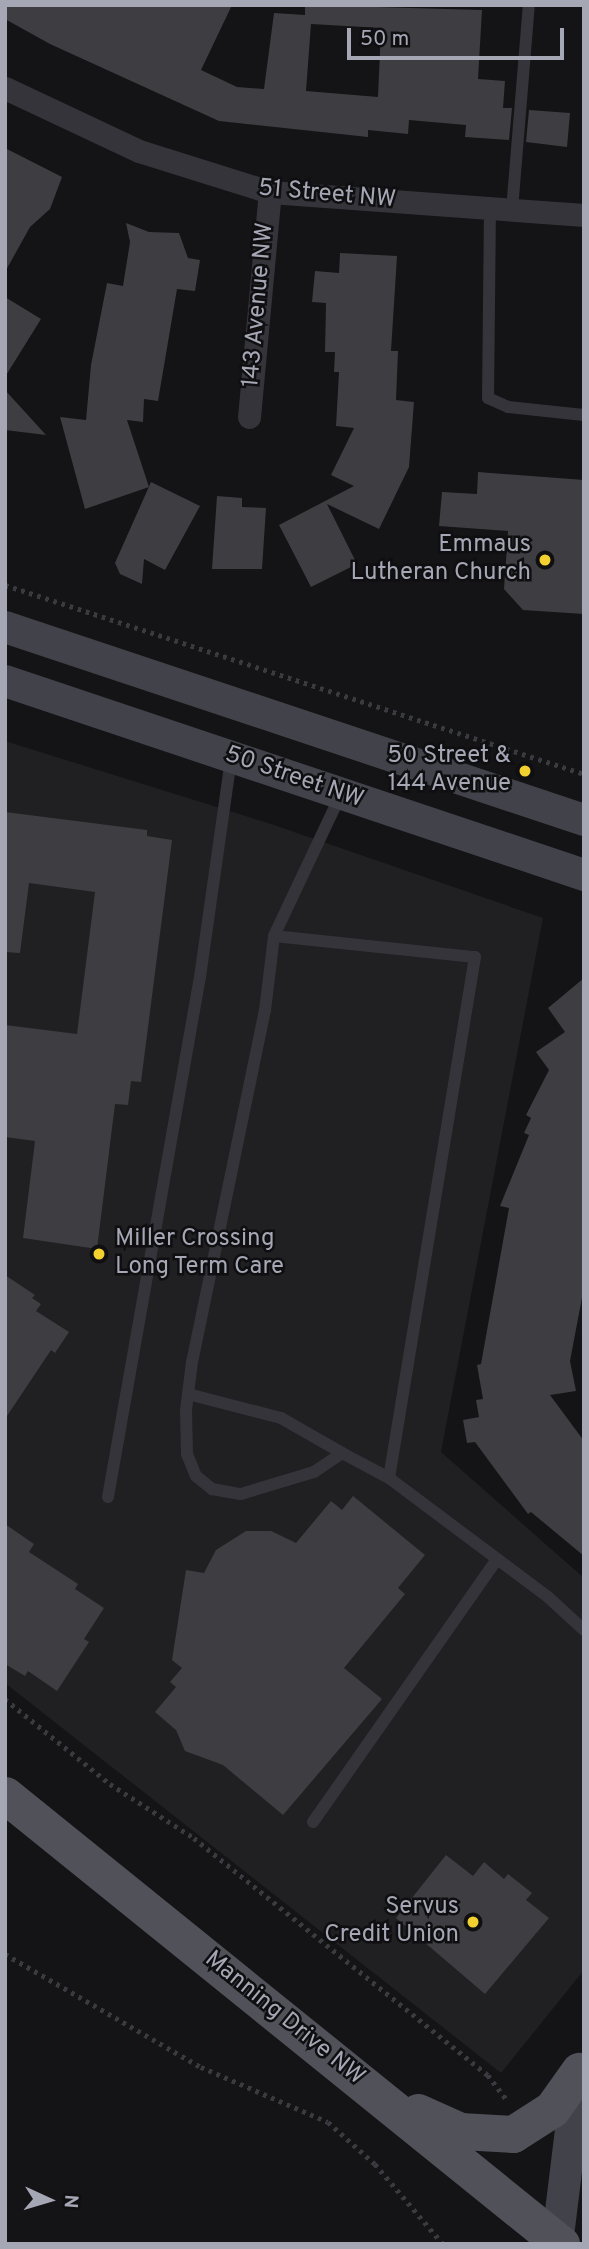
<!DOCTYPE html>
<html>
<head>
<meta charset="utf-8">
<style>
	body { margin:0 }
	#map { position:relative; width:589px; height:2249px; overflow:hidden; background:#141315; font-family:Overpass,sans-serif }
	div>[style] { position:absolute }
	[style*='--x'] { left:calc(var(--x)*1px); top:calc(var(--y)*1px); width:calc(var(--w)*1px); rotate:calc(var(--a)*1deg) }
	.built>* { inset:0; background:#201f22 }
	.building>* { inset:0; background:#3e3d42 }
	.path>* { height:4.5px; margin-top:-2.25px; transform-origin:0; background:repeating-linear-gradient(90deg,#3a3b41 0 3.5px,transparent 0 8.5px) }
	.lane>* { height:12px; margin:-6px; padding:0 6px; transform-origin:6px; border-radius:6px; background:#34343a }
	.street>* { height:23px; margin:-11.5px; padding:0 11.5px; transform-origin:11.5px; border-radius:11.5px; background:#34343a }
	.secondary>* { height:32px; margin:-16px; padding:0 16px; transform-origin:16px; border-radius:16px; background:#42434a }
	.primary>* { height:37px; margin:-18.5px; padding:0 18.5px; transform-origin:18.5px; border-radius:18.5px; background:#505159 }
	.dots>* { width:19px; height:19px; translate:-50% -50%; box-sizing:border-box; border:4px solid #0f0e10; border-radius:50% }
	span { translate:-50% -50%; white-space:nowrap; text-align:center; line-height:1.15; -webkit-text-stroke:5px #0f0e10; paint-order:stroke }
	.street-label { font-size:24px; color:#a5a7b5 }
	.poi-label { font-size:24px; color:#a5a7b5 }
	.right { translate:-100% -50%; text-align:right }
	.left { translate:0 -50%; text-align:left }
	.frame { position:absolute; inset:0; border:7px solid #a5a7b5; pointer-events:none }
	.north { position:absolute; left:14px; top:2165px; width:70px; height:70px; -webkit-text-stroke:5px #0f0e10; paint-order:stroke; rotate:94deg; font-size:19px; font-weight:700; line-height:28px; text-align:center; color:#a5a7b5 }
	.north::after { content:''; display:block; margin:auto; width:24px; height:32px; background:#a5a7b5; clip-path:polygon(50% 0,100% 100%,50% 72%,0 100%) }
	.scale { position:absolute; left:347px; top:28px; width:217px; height:32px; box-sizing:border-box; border:4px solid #a5a7b5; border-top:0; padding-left:9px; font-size:21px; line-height:24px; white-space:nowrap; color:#a5a7b5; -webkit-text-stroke:5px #0f0e10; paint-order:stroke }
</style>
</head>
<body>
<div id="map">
	<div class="built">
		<i style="clip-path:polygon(5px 741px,271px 824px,543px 918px,441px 1452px,584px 1578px,584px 1970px,501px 2073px,5px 1683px)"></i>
	</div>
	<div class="building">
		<i style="clip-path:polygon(evenodd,5px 5px,232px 5px,201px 70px,237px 87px,264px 89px,274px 13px,305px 15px,305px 5px,482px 10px,478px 79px,505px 81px,503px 108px,512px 108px,509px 140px,465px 137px,466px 125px,409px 120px,408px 134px,368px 130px,368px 137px,219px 121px,50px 44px,5px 19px,5px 5px,311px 24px,381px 28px,378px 97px,306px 91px,311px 24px)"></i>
		<i style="clip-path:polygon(529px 110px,570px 113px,567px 147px,526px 142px)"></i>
		<i style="clip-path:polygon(5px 148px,62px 177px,50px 209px,30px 227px,5px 272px)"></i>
		<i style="clip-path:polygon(126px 223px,149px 232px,179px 233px,188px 258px,200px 260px,195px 291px,177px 289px,158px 401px,144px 399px,143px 422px,127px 420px,149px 487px,85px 509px,60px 417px,86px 420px,91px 365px,107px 283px,123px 286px,130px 242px)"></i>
		<i style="clip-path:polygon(340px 253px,397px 256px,391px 351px,398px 351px,396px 400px,414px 402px,409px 467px,379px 529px,327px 504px,357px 564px,311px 587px,279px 525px,354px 486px,331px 475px,354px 428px,336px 426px,339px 372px,334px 372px,335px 352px,325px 352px,326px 303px,312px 302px,315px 271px,339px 273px)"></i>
		<i style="clip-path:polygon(5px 297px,41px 319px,5px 377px)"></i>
		<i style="clip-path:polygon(5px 390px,46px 435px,5px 430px)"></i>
		<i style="clip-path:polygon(478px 472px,584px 480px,584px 614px,523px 610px,504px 589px,508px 531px,439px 526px,442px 492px,477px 494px)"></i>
		<i style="clip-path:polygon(151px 482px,200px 506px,165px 570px,144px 559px,142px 584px,120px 574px,115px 563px)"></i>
		<i style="clip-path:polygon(217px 496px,242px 498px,242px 507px,266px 508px,262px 569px,212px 569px)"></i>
		<i style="clip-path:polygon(5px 812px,147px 830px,147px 836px,172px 840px,141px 1082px,131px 1081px,128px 1105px,115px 1104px,97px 1249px,23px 1238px,35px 1141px,5px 1137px,5px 1025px,77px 1034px,95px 892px,29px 883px,20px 953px,5px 952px)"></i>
		<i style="clip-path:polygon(584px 978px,584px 1287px,570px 1361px,576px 1391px,550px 1395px,584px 1441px,584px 1556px,531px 1512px,528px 1514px,475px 1442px,467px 1443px,463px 1420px,479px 1417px,476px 1400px,483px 1399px,477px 1365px,481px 1364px,509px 1208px,500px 1206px,529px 1135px,524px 1133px,531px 1118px,526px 1115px,549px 1070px,536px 1052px,565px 1032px,548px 1008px)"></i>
		<i style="clip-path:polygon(5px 1275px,35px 1295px,32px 1298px,41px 1304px,36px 1311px,69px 1332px,55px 1353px,51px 1350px,5px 1419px)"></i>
		<i style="clip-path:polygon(353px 1496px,425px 1555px,398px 1588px,405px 1594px,344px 1668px,382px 1699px,283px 1815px,223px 1765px,185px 1751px,176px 1730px,155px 1712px,176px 1687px,170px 1682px,182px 1668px,172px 1660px,186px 1570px,204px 1573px,216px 1550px,246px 1531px,271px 1531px,296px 1543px,331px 1501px,342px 1510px)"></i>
		<i style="clip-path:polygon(5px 1524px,34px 1544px,29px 1552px,78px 1584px,75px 1589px,104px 1608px,84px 1639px,89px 1642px,57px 1691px,28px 1671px,25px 1676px,5px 1664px)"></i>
		<i style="clip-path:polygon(446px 1855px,473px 1876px,484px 1862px,504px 1879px,508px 1874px,532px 1893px,526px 1900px,549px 1918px,485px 1994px,396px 1918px)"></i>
	</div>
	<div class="path">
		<i style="--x:5;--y:585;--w:609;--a:18.08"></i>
		<i style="--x:5;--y:1699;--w:135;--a:39"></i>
		<i style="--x:110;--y:1784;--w:100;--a:32.7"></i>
		<i style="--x:194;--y:1838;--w:378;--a:38.9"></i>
		<i style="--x:488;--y:2075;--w:30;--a:53"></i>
		<i style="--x:5;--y:1954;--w:226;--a:30"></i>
		<i style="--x:201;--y:2067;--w:138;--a:23.4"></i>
		<i style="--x:328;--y:2122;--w:63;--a:41.8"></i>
		<i style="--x:375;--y:2164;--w:105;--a:49.6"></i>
	</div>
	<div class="lane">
		<i style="--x:490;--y:208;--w:190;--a:90.6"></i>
		<i style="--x:488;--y:398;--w:22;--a:24"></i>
		<i style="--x:508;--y:407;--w:76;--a:6"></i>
		<i style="--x:512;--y:210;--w:206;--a:-85.3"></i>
		<i style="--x:341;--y:794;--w:157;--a:115.3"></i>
		<i style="--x:274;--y:936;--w:75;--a:96.9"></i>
		<i style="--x:265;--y:1010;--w:359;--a:101.7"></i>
		<i style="--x:192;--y:1362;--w:48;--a:97.1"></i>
		<i style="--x:186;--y:1410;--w:44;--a:88.7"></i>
		<i style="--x:187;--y:1454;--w:24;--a:68"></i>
		<i style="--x:196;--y:1476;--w:21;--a:39"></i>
		<i style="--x:212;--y:1489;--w:29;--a:10"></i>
		<i style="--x:241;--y:1494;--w:76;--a:-16.8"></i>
		<i style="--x:314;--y:1472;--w:34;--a:-34"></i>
		<i style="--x:342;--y:1453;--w:53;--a:28"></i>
		<i style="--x:389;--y:1478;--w:199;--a:36.8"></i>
		<i style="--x:548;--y:1597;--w:49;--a:42.5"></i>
		<i style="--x:274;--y:936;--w:202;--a:6"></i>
		<i style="--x:475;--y:957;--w:528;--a:99.37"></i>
		<i style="--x:188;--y:1394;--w:96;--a:14.5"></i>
		<i style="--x:281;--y:1418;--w:70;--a:29.8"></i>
		<i style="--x:108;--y:1497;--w:528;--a:-79.97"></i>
		<i style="--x:200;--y:977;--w:221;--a:-81.9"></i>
		<i style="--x:313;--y:1822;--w:321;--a:-55"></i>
	</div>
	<div class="street">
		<i style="--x:5;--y:88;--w:148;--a:25.2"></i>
		<i style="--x:139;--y:151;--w:137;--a:17.4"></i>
		<i style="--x:270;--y:192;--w:315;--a:4.2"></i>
		<i style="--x:249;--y:417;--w:226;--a:-84.7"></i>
	</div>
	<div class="secondary">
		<i style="--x:5;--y:627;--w:610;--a:18.43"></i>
		<i style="--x:5;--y:681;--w:611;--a:18.52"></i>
		<i style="--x:557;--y:2244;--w:172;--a:-83"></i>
	</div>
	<div class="primary">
		<i style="--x:5;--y:1795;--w:715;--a:38.92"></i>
		<i style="--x:418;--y:2112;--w:46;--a:24.3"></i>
		<i style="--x:460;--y:2131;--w:53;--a:3.2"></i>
		<i style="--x:513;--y:2134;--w:46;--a:-32.7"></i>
		<i style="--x:552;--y:2109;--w:47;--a:-54.6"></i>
	</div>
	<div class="dots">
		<i style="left:545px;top:560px;background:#f1d030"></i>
		<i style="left:525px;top:771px;background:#f1d030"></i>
		<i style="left:99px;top:1254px;background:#f1d030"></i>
		<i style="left:473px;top:1922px;background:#f1d030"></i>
	</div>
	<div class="street-label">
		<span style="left:327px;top:195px;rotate:5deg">51 Street NW</span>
		<span style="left:259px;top:305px;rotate:-85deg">143 Avenue NW</span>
		<span style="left:294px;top:778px;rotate:19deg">50 Street NW</span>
		<span style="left:284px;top:2019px;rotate:39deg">Manning Drive NW</span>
	</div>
	<div class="poi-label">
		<span class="right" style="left:531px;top:560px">Emmaus<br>Lutheran Church</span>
		<span class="right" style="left:511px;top:771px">50 Street &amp;<br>144 Avenue</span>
		<span class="left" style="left:115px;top:1254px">Miller Crossing<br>Long Term Care</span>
		<span class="right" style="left:459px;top:1922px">Servus<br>Credit Union</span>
	</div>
	<div class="frame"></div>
	<div class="north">N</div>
	<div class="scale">50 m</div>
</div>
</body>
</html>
